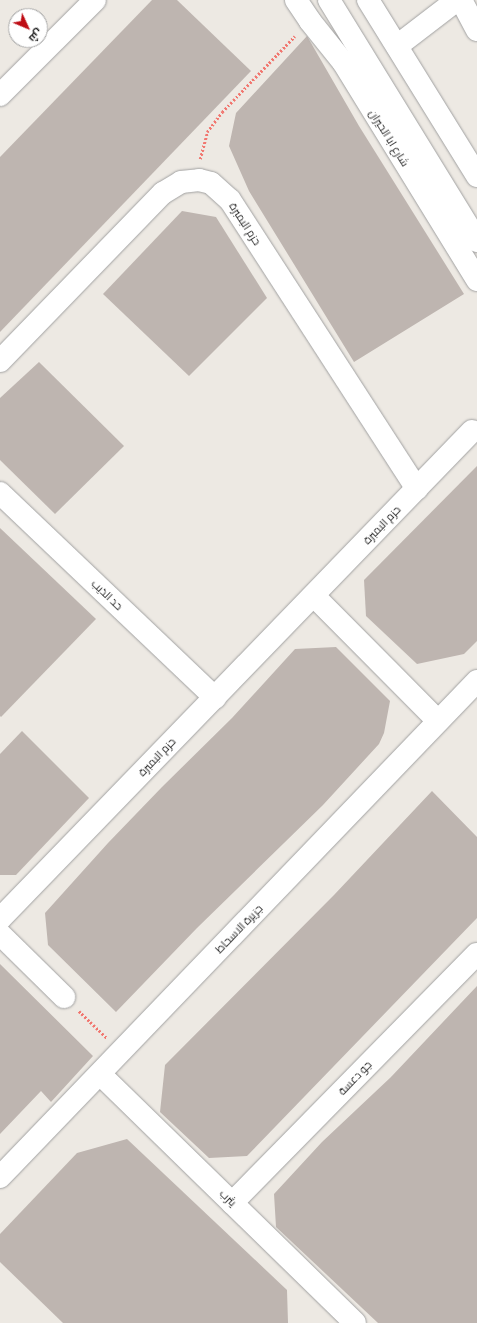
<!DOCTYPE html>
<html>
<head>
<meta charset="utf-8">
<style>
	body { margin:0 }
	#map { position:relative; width:477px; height:1323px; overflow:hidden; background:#ede9e3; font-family:"PT Sans Narrow",Cairo,sans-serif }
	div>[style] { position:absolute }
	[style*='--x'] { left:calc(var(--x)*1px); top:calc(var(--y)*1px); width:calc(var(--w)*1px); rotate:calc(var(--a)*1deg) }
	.building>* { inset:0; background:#beb5b0 }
	.path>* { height:2.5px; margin-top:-1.25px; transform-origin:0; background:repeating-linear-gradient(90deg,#f17770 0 2px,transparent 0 4px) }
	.roads { filter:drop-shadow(0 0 1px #a1a1a1) drop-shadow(0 0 1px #a1a1a1) }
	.minor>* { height:22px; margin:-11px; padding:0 11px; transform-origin:11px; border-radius:11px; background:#fff }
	span { translate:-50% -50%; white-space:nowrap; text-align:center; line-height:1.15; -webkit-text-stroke:4px #fff; paint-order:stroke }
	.street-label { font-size:11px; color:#1d1d1d }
	.north { position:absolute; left:8px; top:8px; width:40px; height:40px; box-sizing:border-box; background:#fff; border:1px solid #a5a5a5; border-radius:50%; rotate:134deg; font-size:11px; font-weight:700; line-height:16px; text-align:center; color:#1d1d1d }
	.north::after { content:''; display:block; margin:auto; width:14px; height:18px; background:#be0c14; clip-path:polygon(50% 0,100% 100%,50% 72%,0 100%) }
</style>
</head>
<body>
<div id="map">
	<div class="building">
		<i style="clip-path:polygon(152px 0,177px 0,251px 71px,0 332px,0 157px)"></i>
		<i style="clip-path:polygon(307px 36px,359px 126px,464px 294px,354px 362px,249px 191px,229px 146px,236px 113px)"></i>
		<i style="clip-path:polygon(182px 211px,216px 217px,267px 298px,189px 376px,103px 294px)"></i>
		<i style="clip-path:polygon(39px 362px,124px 446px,55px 514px,0 460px,0 398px)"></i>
		<i style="clip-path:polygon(477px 466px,477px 641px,464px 654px,417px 664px,366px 616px,364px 580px)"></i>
		<i style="clip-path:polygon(0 528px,96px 619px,1px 717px,0 716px)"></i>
		<i style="clip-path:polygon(336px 647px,390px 701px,384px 733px,379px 744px,323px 805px,197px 928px,116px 1012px,48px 945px,45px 913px,108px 843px,162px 787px,232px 718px,295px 649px)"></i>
		<i style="clip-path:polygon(22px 731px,89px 798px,16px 875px,0 875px,0 754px)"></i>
		<i style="clip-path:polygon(432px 791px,477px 837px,477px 918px,247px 1156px,209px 1158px,160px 1112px,165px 1065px,334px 895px)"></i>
		<i style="clip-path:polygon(0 964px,93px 1056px,51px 1102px,41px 1091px,0 1134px)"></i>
		<i style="clip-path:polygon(477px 986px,477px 1323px,378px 1323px,276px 1227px,274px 1194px,322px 1142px,391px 1077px)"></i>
		<i style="clip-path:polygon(127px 1139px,287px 1290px,288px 1323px,63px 1323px,0 1262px,0 1234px,77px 1153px)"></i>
	</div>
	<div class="path">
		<i style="--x:200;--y:159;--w:28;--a:-75"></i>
		<i style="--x:207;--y:132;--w:25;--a:-53"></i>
		<i style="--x:222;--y:112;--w:105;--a:-46.2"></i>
		<i style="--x:79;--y:1011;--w:39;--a:44"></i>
	</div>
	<div class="roads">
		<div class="minor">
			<i style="--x:296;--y:0;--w:25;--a:56"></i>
			<i style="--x:310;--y:21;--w:53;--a:51.2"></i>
			<i style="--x:343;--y:62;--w:256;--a:58.4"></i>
			<i style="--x:329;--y:0;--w:283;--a:58.4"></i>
			<i style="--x:368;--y:0;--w:207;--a:58.2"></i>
			<i style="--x:461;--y:0;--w:34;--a:62"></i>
			<i style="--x:397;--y:46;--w:76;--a:-37.5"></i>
			<i style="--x:0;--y:95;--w:134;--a:-45"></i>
			<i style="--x:0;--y:361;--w:234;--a:-45.9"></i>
			<i style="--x:163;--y:193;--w:21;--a:-31"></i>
			<i style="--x:181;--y:182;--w:18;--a:-6"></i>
			<i style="--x:199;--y:180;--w:12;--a:14"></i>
			<i style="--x:211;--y:183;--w:25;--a:42"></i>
			<i style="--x:230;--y:200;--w:344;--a:57.1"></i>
			<i style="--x:0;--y:493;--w:297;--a:43.6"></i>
			<i style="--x:314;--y:596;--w:176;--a:45.2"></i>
			<i style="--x:0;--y:919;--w:679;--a:-45.95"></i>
			<i style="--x:0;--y:934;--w:90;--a:44.5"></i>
			<i style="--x:100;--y:1074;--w:356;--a:44.3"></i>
			<i style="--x:0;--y:1177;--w:688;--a:-46.12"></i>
			<i style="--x:232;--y:1203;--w:349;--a:-45.5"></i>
		</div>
	</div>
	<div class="street-label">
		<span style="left:389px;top:138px;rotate:58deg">شارع ابا الحيران</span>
		<span style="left:245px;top:224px;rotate:57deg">حزم البمبرة</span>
		<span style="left:382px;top:525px;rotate:-46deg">حزم البمبرة</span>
		<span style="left:107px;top:595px;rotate:44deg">حد الذيب</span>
		<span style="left:157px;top:757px;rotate:-46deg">حزم البمبرة</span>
		<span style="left:239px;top:929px;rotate:-46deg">جزيرة الاسحاط</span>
		<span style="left:355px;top:1078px;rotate:-46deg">جو دعسة</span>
		<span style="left:228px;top:1198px;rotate:44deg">يثرب</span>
	</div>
	<div class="north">ش</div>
</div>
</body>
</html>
